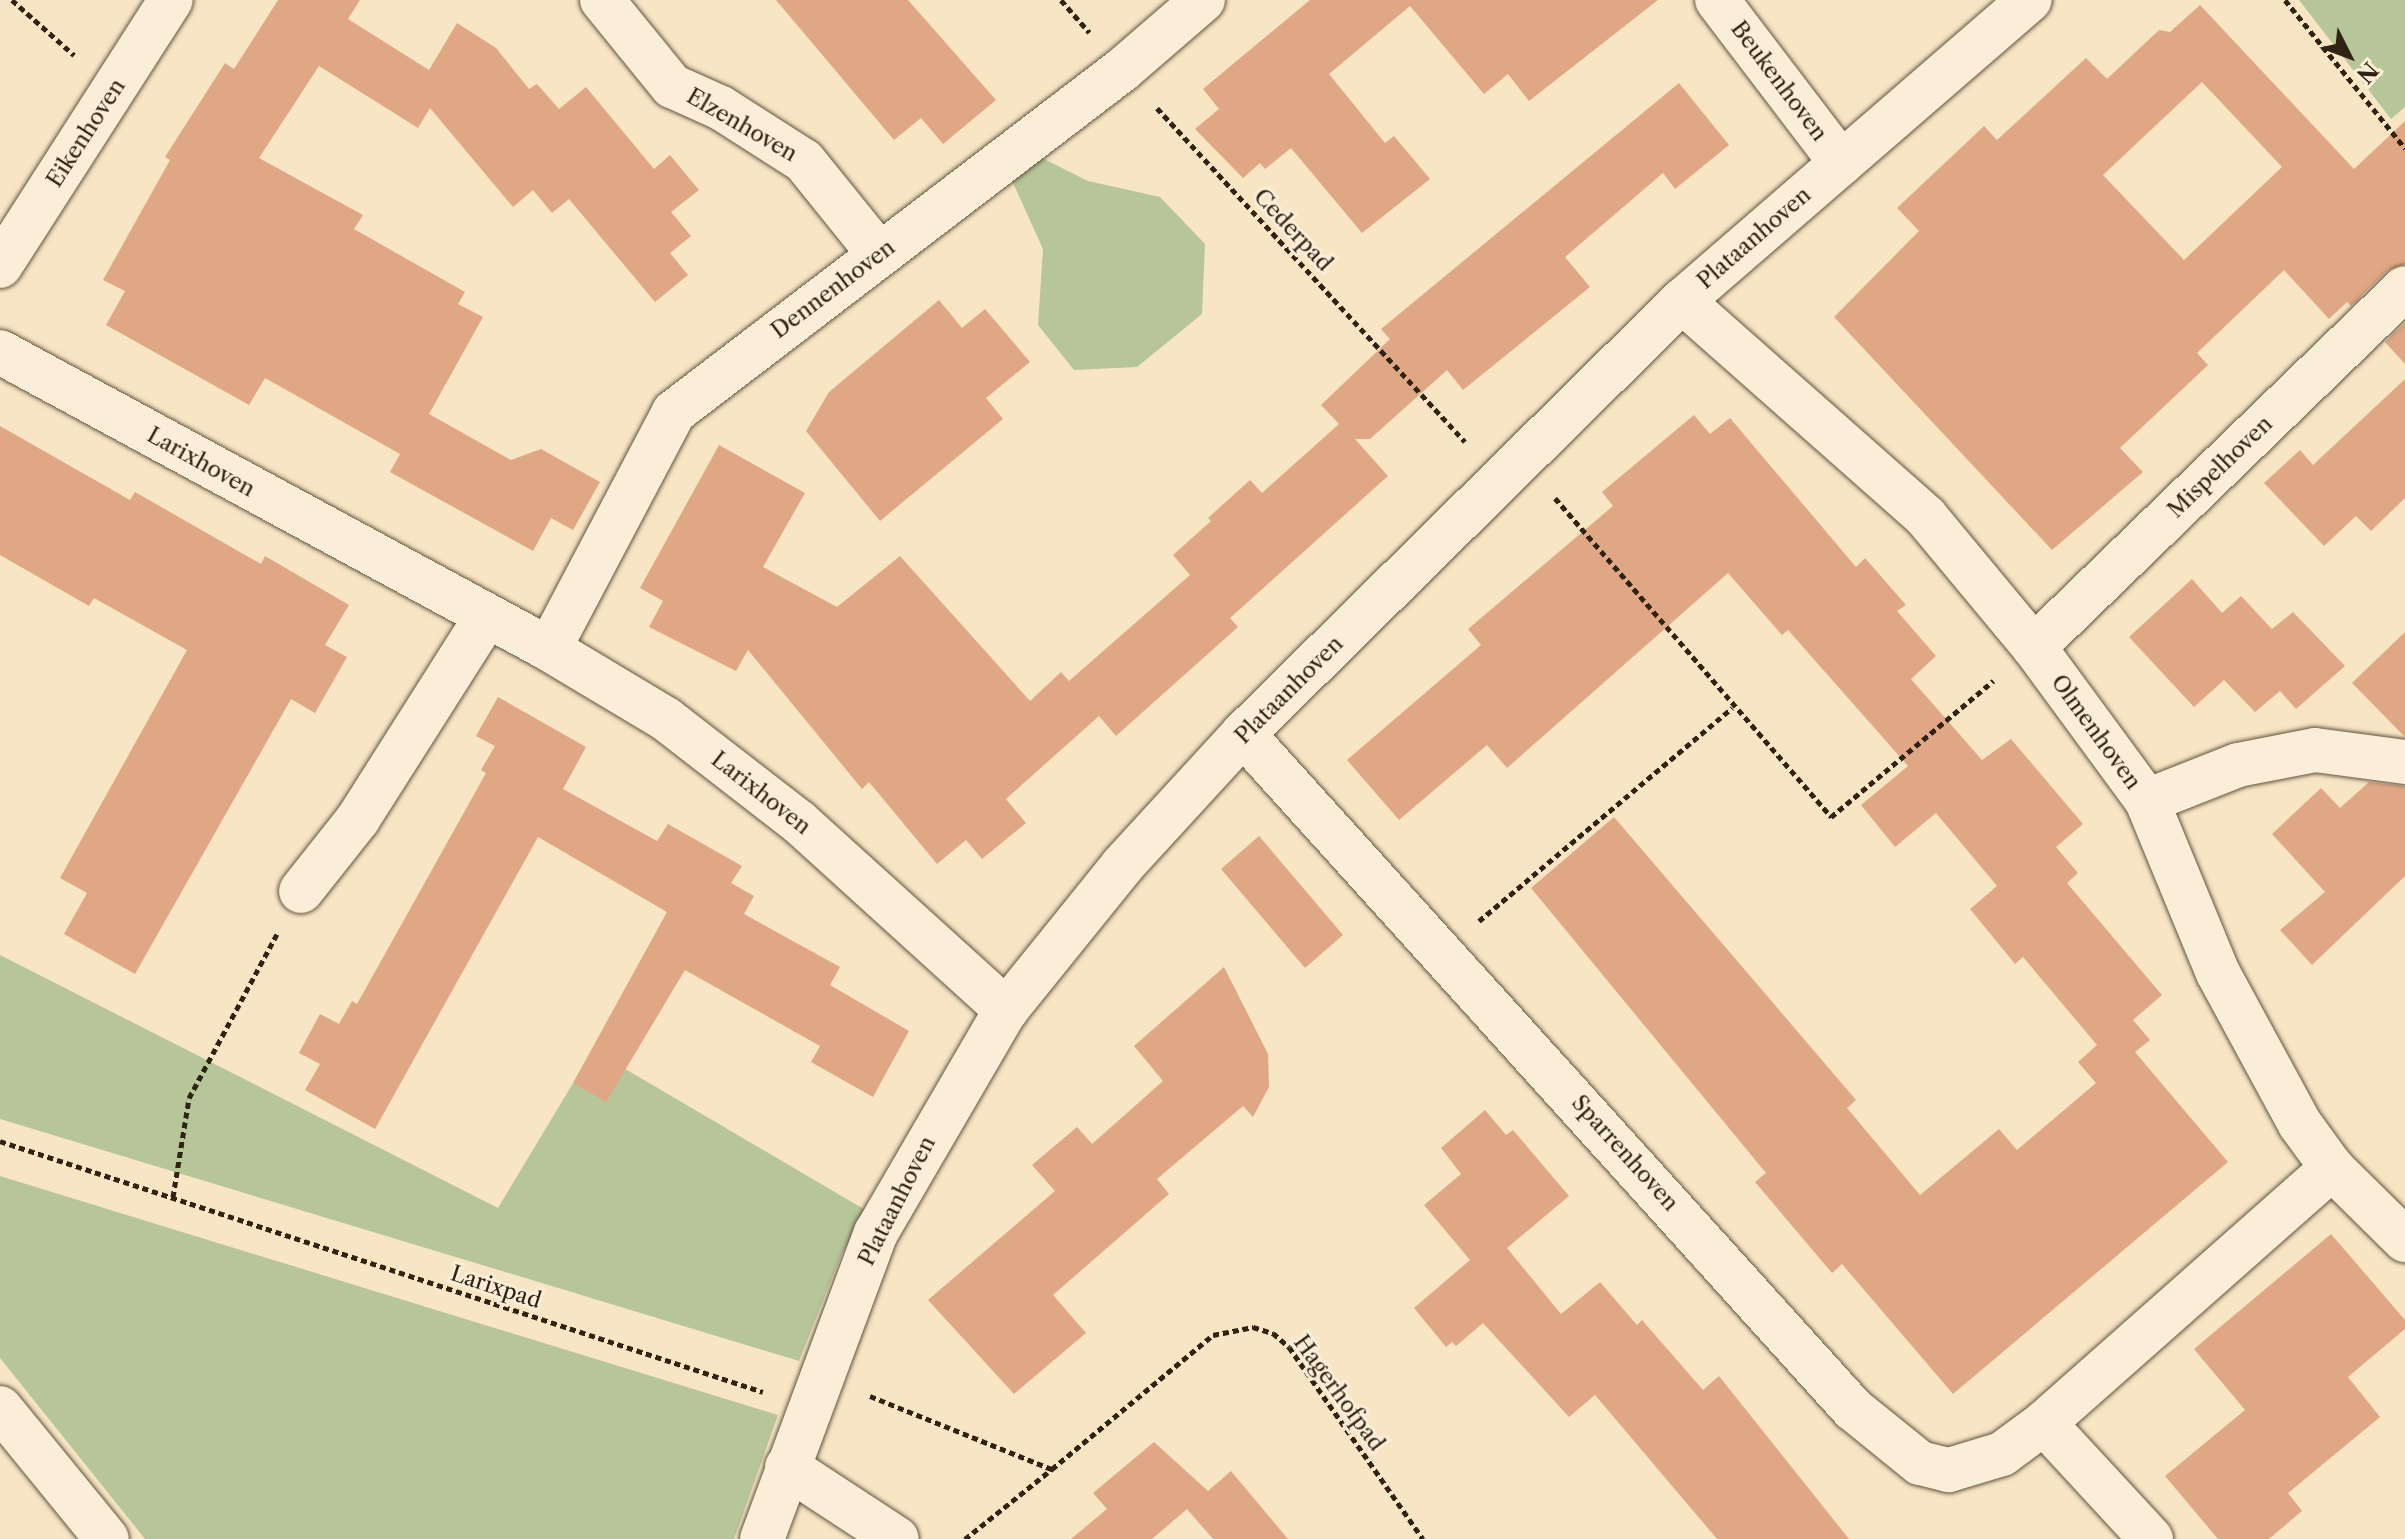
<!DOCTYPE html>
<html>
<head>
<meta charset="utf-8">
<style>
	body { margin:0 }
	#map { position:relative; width:2405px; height:1539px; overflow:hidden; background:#f8e5c4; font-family:"Libre Caslon Text",serif }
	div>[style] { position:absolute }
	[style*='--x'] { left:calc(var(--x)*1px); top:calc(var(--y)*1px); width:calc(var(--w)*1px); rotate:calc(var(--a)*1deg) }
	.green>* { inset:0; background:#b7c699 }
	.building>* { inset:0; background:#e0a784 }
	.path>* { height:5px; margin-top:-2.5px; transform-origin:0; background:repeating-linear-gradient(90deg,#302313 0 6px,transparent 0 10px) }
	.roads { filter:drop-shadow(0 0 2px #62543f) drop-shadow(0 0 2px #62543f) }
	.street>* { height:44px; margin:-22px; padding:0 22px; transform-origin:22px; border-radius:22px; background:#faeed9 }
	span { translate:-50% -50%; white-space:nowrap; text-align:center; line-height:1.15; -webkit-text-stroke:6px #faeed9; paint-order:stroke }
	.street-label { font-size:22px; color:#302313 }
	.north { position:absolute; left:2309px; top:16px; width:80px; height:80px; -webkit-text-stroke:6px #faeed9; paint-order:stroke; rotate:132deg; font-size:22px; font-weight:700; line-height:32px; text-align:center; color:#302313 }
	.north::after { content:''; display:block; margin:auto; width:28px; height:36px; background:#302313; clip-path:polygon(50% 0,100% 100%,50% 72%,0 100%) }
</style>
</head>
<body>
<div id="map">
	<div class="green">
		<i style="clip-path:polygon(2299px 0,2405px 0,2405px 107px,2391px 119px)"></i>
		<i style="clip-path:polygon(1034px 154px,1088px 181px,1160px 197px,1205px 244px,1202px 314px,1137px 367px,1074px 370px,1038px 325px,1043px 249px,1009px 174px)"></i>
		<i style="clip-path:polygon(0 955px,498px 1208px,593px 1050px,867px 1211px,842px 1253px,799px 1361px,0 1119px)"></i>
		<i style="clip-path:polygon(0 1176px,778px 1415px,734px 1539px,145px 1539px,0 1358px)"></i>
	</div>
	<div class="building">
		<i style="clip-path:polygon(278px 0,360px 0,348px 19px,429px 70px,457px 23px,496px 48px,529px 89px,537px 84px,559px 109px,586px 87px,654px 169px,670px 155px,699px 190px,671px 212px,691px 236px,670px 253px,688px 275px,655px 302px,569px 199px,552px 213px,533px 190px,513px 207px,430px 108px,418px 128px,319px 66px,259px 158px,363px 215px,354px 229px,465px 292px,458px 304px,483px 317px,429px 414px,511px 460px,541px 449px,600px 482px,573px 530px,551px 518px,533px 551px,390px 472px,400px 454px,265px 378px,249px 405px,106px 325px,125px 291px,103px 280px,170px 160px,165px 157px,225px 63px,234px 69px)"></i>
		<i style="clip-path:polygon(776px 0,908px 0,996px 100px,943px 144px,921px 118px,894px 140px)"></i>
		<i style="clip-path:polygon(1310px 0,1658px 0,1529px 101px,1508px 74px,1484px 94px,1410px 6px,1329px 74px,1385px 143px,1394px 136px,1430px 179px,1362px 233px,1291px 148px,1265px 169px,1260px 163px,1243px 178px,1195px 129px,1219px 109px,1203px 89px)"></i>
		<i style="clip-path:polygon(evenodd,2200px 5px,2354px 169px,2405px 121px,2405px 264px,2388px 270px,2351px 306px,2347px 302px,2329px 319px,2284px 270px,2197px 353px,2208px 365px,2120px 448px,2143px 472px,2052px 550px,1834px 317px,1919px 231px,1897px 208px,1984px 126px,1997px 140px,2086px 58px,2107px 79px,2159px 30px,2170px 32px,2200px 5px,2202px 82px,2282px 167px,2184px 260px,2103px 175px,2202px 82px)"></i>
		<i style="clip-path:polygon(1679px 83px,1729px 145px,1675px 189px,1663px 173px,1565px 257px,1590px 287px,1463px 390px,1447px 370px,1370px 439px,1355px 439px,1388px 476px,1230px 618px,1238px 627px,1116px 736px,1099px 716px,1006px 799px,1026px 823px,982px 859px,966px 840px,937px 864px,869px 782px,862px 789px,748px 650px,736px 671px,649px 627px,663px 601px,640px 588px,719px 445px,805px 493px,763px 567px,837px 607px,900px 556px,1030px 701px,1061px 672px,1069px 681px,1190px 575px,1173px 555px,1211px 521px,1208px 518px,1250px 480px,1262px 493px,1339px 424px,1321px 405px,1390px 339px,1381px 329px)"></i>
		<i style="clip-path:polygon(939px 300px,962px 328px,985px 309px,1030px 362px,986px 398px,1003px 419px,880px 521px,806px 431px,829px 392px)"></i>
		<i style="clip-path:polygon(2405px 323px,2405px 364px,2385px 342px)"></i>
		<i style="clip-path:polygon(2405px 379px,2405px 498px,2371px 531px,2356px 516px,2324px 546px,2264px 483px,2300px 450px,2313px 465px)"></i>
		<i style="clip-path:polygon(1694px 415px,1710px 434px,1730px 418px,1856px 567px,1865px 558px,1906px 605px,1897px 611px,1936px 656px,1911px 679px,1982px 760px,2011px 739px,2083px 824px,2056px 847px,2078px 873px,2067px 883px,2162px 995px,2133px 1020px,2150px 1040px,2135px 1052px,2228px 1162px,1953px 1394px,1842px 1264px,1832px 1273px,1755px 1182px,1766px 1173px,1531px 888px,1614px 817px,1856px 1100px,1847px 1108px,1920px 1195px,1999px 1129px,2017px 1150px,2096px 1083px,2078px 1062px,2097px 1045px,2023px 957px,2015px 964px,1970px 909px,1997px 886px,1936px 813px,1895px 847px,1861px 805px,1908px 766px,1788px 630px,1782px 635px,1728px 573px,1507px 768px,1487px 745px,1399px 820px,1347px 760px,1481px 645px,1468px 629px,1613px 506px,1602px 492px)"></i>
		<i style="clip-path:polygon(0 426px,130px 500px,135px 492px,261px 564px,265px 556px,349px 605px,325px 645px,347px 657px,315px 713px,291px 699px,135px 974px,64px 934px,87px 893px,60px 878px,187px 650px,94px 598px,89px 606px,0 555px)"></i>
		<i style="clip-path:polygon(2192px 579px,2222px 613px,2241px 596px,2272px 629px,2293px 612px,2345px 666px,2296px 709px,2280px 691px,2255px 712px,2224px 680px,2194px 707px,2129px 637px)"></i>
		<i style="clip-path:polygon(2405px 632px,2405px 737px,2352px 683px)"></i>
		<i style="clip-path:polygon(498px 697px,586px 747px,563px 789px,657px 841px,668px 824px,742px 866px,731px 883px,754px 896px,744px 914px,840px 967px,830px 985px,909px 1031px,873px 1097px,811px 1062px,820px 1046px,685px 970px,606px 1102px,573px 1083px,667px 912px,538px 837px,375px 1129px,305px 1090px,320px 1064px,299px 1053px,320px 1014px,339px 1024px,352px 1001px,357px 1004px,486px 773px,481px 770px,495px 746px,476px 736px)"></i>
		<i style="clip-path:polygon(2369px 782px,2405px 786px,2405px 876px,2312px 965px,2280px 930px,2325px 892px,2272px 834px,2321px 788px,2340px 808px)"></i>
		<i style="clip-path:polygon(1259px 836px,1343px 935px,1305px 968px,1221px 869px)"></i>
		<i style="clip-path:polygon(1224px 967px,1268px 1054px,1269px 1087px,1253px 1117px,1243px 1106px,1157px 1179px,1169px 1194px,1053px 1295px,1086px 1333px,1014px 1394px,928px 1300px,1055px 1191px,1032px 1165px,1077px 1127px,1092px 1144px,1163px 1081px,1134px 1046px)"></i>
		<i style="clip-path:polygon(1485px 1110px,1506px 1135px,1513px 1130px,1569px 1196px,1507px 1248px,1561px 1314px,1600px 1282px,1637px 1325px,1642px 1320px,1703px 1390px,1719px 1376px,1849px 1539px,1717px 1539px,1595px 1395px,1569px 1417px,1483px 1323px,1456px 1346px,1452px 1342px,1446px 1347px,1414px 1308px,1470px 1260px,1424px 1205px,1461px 1174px,1441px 1148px)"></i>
		<i style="clip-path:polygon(2331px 1234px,2405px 1320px,2405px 1329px,2348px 1377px,2380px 1417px,2288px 1493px,2302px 1511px,2269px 1539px,2218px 1539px,2165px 1476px,2245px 1410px,2194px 1349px)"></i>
		<i style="clip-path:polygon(1154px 1442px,1208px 1491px,1231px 1471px,1288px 1539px,1213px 1539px,1187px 1509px,1152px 1539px,1071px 1539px,1107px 1509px,1093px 1493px)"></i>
	</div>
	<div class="path">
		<i style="--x:12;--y:0;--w:83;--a:41.6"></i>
		<i style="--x:1061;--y:0;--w:43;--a:48.8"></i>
		<i style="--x:2285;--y:0;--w:191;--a:51"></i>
		<i style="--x:1157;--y:108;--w:454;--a:47.3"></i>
		<i style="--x:1555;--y:498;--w:422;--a:49.1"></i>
		<i style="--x:1831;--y:817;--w:212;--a:-40"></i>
		<i style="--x:1479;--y:921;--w:331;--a:-40.1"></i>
		<i style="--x:0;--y:1141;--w:803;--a:18.21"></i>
		<i style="--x:173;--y:1197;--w:100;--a:-80.8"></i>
		<i style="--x:189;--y:1098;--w:186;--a:-61.8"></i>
		<i style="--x:870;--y:1396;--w:196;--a:21.9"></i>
		<i style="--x:1052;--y:1469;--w:209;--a:-39.8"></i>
		<i style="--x:1213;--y:1335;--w:41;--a:-11.3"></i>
		<i style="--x:1253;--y:1327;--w:21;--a:17"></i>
		<i style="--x:1273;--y:1333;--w:21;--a:41"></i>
		<i style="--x:1289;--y:1347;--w:234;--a:55.1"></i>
		<i style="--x:965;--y:1539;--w:112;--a:-38.8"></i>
	</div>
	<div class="roads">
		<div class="street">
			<i style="--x:602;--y:0;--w:111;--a:50.9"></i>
			<i style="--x:672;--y:86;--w:54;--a:24.2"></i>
			<i style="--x:721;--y:108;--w:98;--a:32.6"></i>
			<i style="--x:804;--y:161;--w:119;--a:51.1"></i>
			<i style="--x:1717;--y:0;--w:205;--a:52.7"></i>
			<i style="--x:0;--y:266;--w:316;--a:-57.3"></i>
			<i style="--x:1682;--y:301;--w:326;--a:41.5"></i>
			<i style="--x:1926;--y:517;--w:169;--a:50.3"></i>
			<i style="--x:2034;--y:647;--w:191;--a:53.7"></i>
			<i style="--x:2147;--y:801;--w:186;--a:67.6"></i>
			<i style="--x:2218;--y:973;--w:172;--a:61.5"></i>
			<i style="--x:2300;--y:1124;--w:54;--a:54"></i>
			<i style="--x:2332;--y:1168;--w:103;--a:44.6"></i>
			<i style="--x:0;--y:352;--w:624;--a:28.41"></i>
			<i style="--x:549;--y:649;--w:136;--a:30.9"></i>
			<i style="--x:666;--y:719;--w:168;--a:37.8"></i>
			<i style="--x:799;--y:822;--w:280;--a:42.2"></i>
			<i style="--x:2034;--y:647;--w:516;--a:-44.06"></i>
			<i style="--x:549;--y:649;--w:268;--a:-62.2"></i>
			<i style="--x:674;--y:412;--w:564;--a:-37.36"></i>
			<i style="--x:1122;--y:70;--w:107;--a:-40.8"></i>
			<i style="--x:1243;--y:734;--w:910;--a:47.9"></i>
			<i style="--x:1853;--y:1409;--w:86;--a:38.9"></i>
			<i style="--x:1920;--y:1463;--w:30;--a:14"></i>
			<i style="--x:1949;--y:1470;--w:55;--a:-16.8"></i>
			<i style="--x:2002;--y:1454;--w:52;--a:-36.4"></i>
			<i style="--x:2044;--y:1423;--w:385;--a:-41.5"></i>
			<i style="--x:2147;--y:801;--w:98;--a:-21.6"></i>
			<i style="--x:2238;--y:765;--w:78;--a:-11"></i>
			<i style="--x:2315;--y:750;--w:91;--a:7.6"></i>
			<i style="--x:301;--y:891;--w:92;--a:-51.6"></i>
			<i style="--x:358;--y:819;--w:239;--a:-57.6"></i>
			<i style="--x:0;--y:1408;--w:169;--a:50.8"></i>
			<i style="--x:2044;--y:1423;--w:158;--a:47.3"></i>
			<i style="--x:787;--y:1467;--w:131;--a:33.2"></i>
			<i style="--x:762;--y:1539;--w:327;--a:-69.6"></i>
			<i style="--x:876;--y:1233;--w:258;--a:-59.8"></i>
			<i style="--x:1006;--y:1010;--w:185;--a:-51.1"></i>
			<i style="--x:1122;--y:866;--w:179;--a:-47.5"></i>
			<i style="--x:1243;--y:734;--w:617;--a:-44.61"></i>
			<i style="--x:1682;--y:301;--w:460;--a:-40.9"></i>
		</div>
	</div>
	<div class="street-label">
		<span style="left:1779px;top:81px;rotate:53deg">Beukenhoven</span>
		<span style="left:742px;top:125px;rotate:30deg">Elzenhoven</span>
		<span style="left:86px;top:133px;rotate:-57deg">Eikenhoven</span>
		<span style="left:1293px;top:230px;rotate:47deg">Cederpad</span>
		<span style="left:1754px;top:238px;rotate:-41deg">Plataanhoven</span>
		<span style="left:833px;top:289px;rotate:-37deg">Dennenhoven</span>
		<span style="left:201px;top:462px;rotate:29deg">Larixhoven</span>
		<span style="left:2220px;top:467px;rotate:-44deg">Mispelhoven</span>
		<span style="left:1289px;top:690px;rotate:-45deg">Plataanhoven</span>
		<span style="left:2096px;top:732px;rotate:54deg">Olmenhoven</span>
		<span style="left:761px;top:793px;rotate:38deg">Larixhoven</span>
		<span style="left:1625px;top:1153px;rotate:48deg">Sparrenhoven</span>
		<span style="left:897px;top:1201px;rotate:-63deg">Plataanhoven</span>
		<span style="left:496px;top:1287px;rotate:18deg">Larixpad</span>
		<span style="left:1339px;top:1393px;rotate:54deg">Hagerhofpad</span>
	</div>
	<div class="north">N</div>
</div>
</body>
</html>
